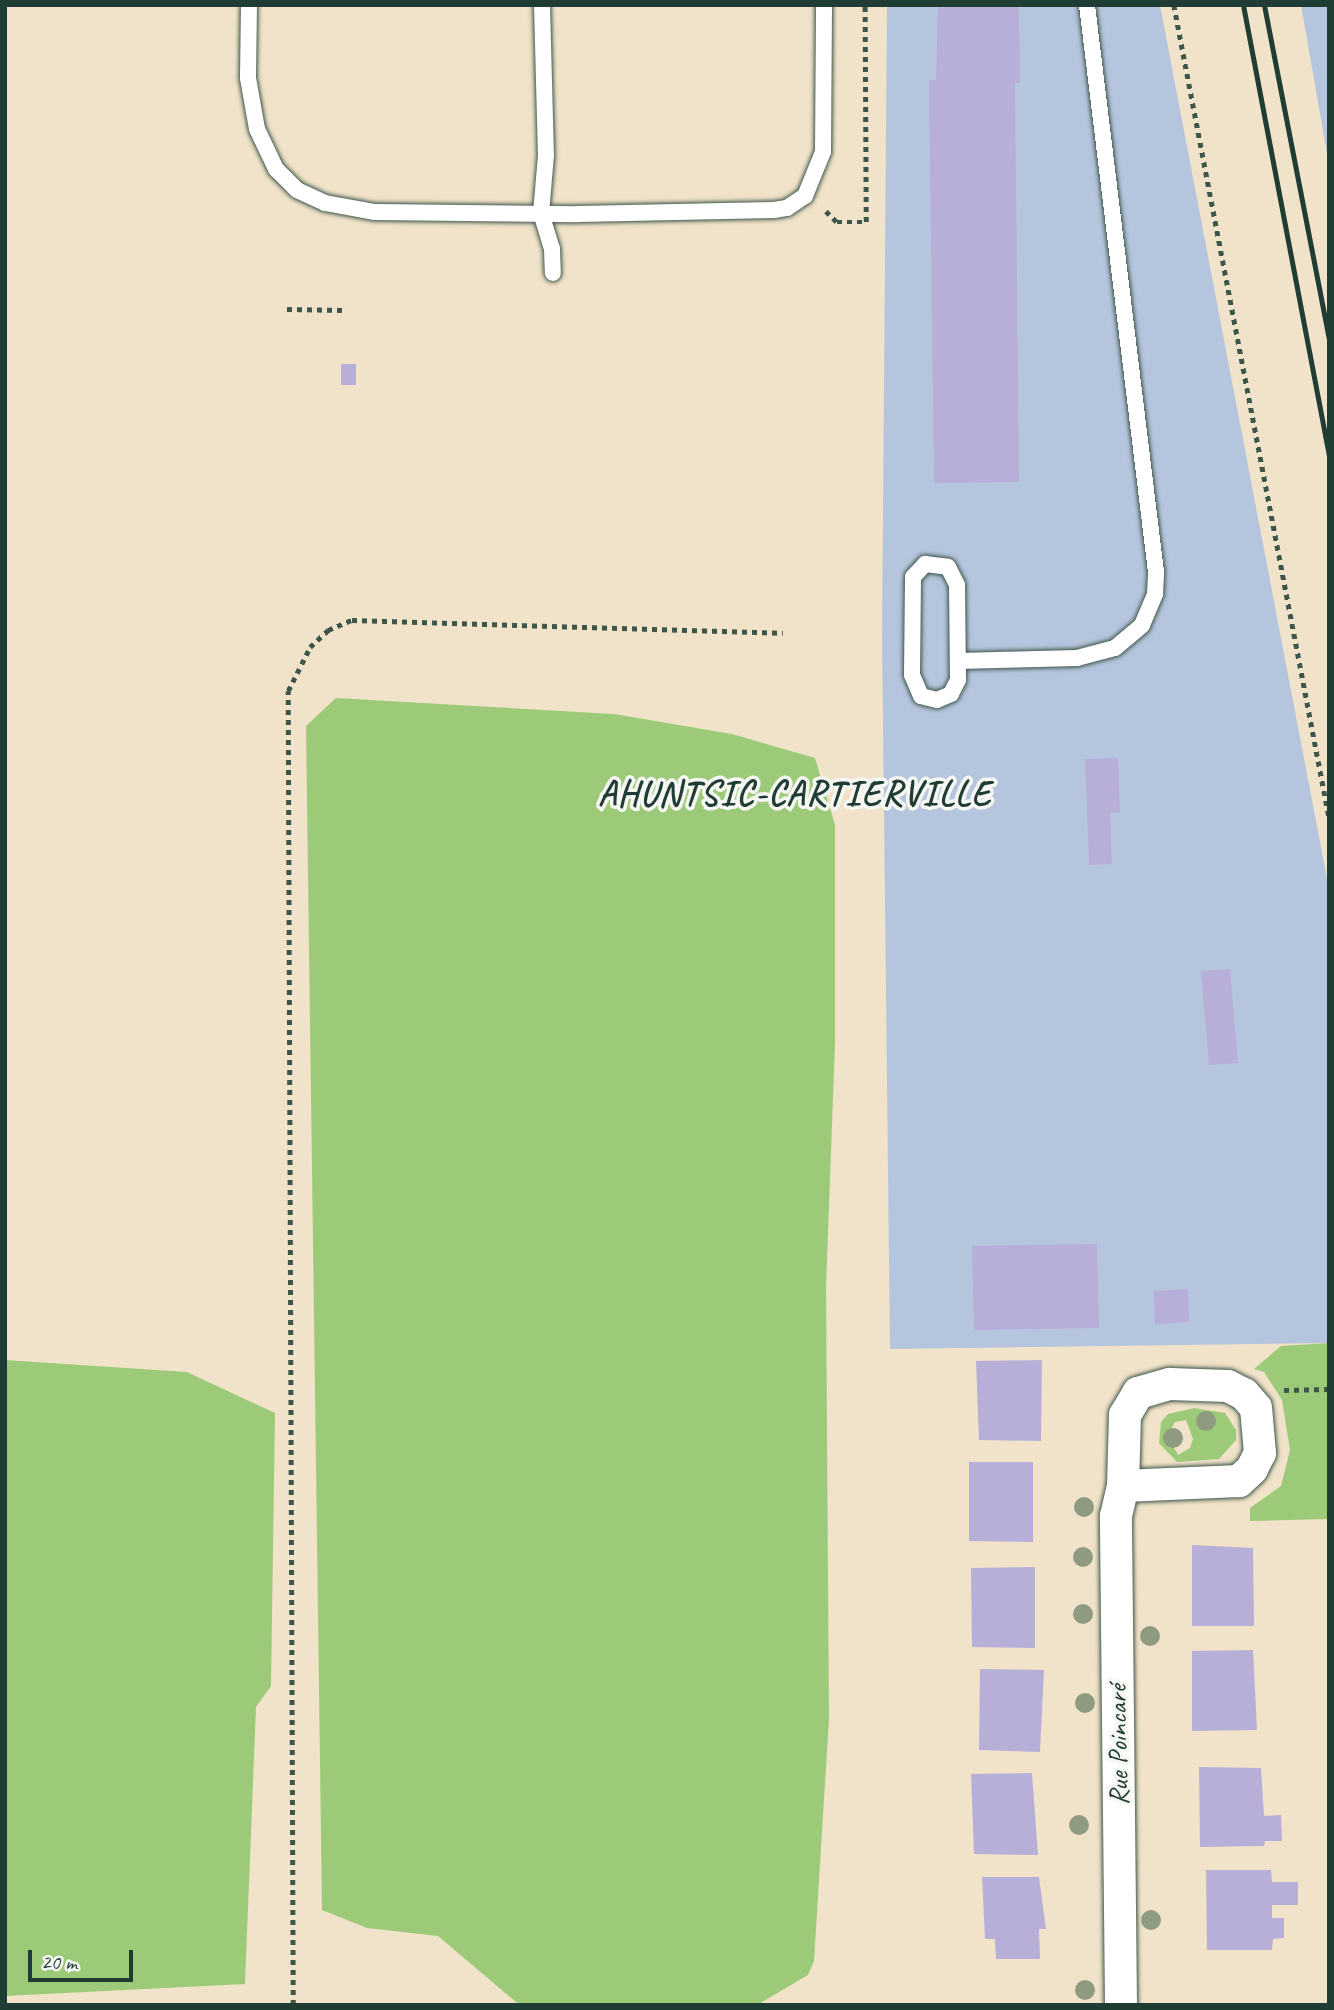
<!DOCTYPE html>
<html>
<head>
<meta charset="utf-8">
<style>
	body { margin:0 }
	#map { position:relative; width:1334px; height:2010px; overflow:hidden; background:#f1e3c9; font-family:Caveat,sans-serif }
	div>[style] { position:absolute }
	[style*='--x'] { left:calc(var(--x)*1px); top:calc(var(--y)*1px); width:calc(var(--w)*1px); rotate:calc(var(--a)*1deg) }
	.industrial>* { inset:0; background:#b6c5de }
	.green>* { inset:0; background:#9dca78 }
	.building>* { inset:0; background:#b8afd9 }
	.path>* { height:4.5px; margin-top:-2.25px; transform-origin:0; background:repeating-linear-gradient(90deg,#3e564a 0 5px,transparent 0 10px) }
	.roads { filter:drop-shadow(0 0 2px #3e564a) drop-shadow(0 0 2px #3e564a) }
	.service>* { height:16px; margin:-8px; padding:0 8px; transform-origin:8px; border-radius:8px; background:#fff }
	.minor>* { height:32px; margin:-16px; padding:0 16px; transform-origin:16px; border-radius:16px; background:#fff }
	.rail>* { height:5px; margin:-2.5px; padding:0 2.5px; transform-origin:2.5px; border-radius:2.5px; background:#1f3d34 }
	.trees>* { width:20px; height:20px; margin:-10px; border-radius:50%; background:#8f9b80 }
	span { translate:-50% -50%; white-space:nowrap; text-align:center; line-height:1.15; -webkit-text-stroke:7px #f6f6f2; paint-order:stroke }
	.street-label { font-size:28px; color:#1f3d34 }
	.district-label { font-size:35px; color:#1f3d34; font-weight:700; letter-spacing:2px }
	.frame { position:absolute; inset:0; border:7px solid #1f3d34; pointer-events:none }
	.scale { position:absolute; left:28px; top:1950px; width:105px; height:32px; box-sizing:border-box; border:4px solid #1f3d34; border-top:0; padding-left:9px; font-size:21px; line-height:24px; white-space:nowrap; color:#1f3d34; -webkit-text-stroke:5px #f6f6f2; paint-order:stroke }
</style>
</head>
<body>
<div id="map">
	<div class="industrial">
		<i style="clip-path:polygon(887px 5px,1160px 5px,1329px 889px,1329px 1343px,890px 1349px,882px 636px)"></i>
		<i style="clip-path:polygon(1301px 5px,1329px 5px,1329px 165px)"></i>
	</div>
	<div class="green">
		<i style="clip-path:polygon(336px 698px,614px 714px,732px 734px,815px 758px,835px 825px,835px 1043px,826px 1287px,829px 1719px,814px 1961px,808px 1975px,757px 2005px,526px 2005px,516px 2002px,438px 1936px,367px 1928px,322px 1910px,306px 726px)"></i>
		<i style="clip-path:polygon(1329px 1343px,1329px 1519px,1250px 1521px,1250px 1508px,1281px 1486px,1290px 1450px,1282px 1400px,1264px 1372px,1254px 1369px,1281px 1346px)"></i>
		<i style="clip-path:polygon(5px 1360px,187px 1372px,275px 1413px,271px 1686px,256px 1707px,245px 1984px,5px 1996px)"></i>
		<i style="clip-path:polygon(evenodd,1194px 1408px,1225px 1413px,1236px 1430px,1236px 1440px,1219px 1459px,1177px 1462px,1159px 1443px,1161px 1422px,1168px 1414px,1194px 1408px,1186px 1420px,1193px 1439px,1190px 1448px,1178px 1455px,1167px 1435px,1175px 1422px,1186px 1420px)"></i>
	</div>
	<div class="building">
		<i style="clip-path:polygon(938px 5px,1016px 5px,1019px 10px,1020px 83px,1015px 83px,1019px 482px,934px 483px,929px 80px,936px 80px)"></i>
		<i style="clip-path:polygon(341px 364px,356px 364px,356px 385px,341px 385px)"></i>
		<i style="clip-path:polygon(1118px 758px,1120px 813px,1110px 813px,1112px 864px,1089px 865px,1085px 759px)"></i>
		<i style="clip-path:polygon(1230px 969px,1238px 1063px,1209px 1065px,1201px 971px)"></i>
		<i style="clip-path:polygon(1097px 1244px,1099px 1328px,974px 1330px,972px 1246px)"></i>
		<i style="clip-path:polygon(1188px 1289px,1189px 1322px,1155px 1324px,1154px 1291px)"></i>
		<i style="clip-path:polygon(1042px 1360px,1041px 1441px,979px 1440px,976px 1361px)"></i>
		<i style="clip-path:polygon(969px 1462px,1033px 1462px,1033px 1542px,969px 1541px)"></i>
		<i style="clip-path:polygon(1192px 1545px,1253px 1548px,1254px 1626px,1192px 1626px)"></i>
		<i style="clip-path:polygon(1035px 1567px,1035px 1648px,972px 1647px,971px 1568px)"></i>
		<i style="clip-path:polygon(1253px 1650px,1257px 1730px,1192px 1731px,1192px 1651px)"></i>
		<i style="clip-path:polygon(980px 1669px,1044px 1670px,1040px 1752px,979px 1750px)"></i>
		<i style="clip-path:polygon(1199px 1767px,1261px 1768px,1264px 1816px,1281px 1815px,1282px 1841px,1265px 1841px,1264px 1846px,1200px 1847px)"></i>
		<i style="clip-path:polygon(1032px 1773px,1038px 1855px,974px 1854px,971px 1774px)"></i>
		<i style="clip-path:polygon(1206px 1870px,1271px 1870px,1272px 1882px,1298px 1882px,1298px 1905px,1272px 1905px,1272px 1918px,1284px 1918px,1284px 1938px,1273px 1939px,1272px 1950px,1207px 1950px)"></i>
		<i style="clip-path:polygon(982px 1877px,1039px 1877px,1046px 1929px,1039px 1929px,1040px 1959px,996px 1959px,995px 1939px,985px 1939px)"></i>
	</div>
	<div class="path">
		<i style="--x:1174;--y:5;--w:827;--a:79.19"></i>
		<i style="--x:826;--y:211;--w:16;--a:45"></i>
		<i style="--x:837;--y:222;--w:29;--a:0"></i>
		<i style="--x:866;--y:222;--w:217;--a:-90.3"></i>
		<i style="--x:287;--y:309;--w:55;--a:1"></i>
		<i style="--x:1284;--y:1390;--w:45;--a:-1.3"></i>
		<i style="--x:293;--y:2005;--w:1314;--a:-90.22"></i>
		<i style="--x:288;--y:691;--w:49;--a:-63.4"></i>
		<i style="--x:310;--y:647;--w:25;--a:-43"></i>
		<i style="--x:328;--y:630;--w:26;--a:-23"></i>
		<i style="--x:352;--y:620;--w:431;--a:1.7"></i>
	</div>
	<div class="roads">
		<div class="service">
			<i style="--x:249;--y:5;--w:73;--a:90.8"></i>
			<i style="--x:248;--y:78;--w:52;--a:80"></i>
			<i style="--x:257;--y:129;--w:44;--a:64.6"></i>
			<i style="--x:276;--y:169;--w:30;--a:45"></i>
			<i style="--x:297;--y:190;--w:31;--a:25"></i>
			<i style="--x:325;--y:203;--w:51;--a:10.2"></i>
			<i style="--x:375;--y:212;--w:203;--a:0.6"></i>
			<i style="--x:578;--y:214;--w:196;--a:-1.2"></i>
			<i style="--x:774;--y:210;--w:13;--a:-9"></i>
			<i style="--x:787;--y:208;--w:22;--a:-34"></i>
			<i style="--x:805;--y:196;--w:48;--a:-67.8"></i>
			<i style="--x:823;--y:152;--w:147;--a:-89.6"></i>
			<i style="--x:542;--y:5;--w:150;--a:88.5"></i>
			<i style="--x:546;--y:155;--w:58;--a:94.9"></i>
			<i style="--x:541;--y:213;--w:38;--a:73"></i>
			<i style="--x:552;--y:249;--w:24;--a:88"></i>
			<i style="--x:925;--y:564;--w:23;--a:7"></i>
			<i style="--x:948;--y:567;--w:20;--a:63"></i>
			<i style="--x:957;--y:585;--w:95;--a:89.4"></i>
			<i style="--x:958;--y:680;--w:16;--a:117"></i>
			<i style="--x:951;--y:694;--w:15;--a:157"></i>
			<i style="--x:937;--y:700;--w:16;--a:-166"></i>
			<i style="--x:921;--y:696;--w:23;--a:-113"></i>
			<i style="--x:912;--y:675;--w:98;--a:-89.4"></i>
			<i style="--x:913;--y:577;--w:18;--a:-47"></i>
			<i style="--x:958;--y:661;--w:119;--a:-1.4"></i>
			<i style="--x:1077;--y:658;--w:39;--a:-15"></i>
			<i style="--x:1115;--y:648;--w:35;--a:-40"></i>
			<i style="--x:1142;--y:625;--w:34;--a:-67"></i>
			<i style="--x:1155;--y:594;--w:22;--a:-87"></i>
			<i style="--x:1156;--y:572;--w:571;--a:-96.94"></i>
		</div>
		<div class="minor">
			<i style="--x:1121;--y:2005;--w:489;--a:-90.6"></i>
			<i style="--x:1116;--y:1516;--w:31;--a:-77"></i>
			<i style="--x:1123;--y:1486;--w:71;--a:-88.4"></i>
			<i style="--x:1125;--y:1415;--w:26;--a:-59"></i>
			<i style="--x:1138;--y:1393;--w:33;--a:-16"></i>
			<i style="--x:1170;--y:1384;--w:58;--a:2"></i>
			<i style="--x:1228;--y:1386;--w:18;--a:27"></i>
			<i style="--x:1244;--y:1394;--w:18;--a:49"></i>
			<i style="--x:1256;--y:1408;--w:45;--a:84.9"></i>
			<i style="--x:1260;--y:1453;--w:18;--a:117"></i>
			<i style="--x:1252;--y:1469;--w:18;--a:137"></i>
			<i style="--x:1239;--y:1481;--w:116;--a:177.5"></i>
		</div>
	</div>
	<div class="rail">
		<i style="--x:1243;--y:5;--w:460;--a:79.2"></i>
		<i style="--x:1264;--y:5;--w:341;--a:79"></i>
	</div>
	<div class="trees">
		<i style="left:1206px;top:1421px"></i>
		<i style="left:1173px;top:1438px"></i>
		<i style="left:1084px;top:1507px"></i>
		<i style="left:1083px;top:1557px"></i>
		<i style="left:1083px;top:1614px"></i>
		<i style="left:1150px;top:1636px"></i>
		<i style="left:1085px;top:1703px"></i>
		<i style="left:1079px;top:1825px"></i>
		<i style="left:1151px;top:1920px"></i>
		<i style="left:1085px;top:1990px"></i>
	</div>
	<div class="street-label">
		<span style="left:1118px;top:1745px;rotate:-91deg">Rue Poincaré</span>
	</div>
	<div class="district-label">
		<span style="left:795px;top:794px">AHUNTSIC-CARTIERVILLE</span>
	</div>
	<div class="frame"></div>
	<div class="scale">20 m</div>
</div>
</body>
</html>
